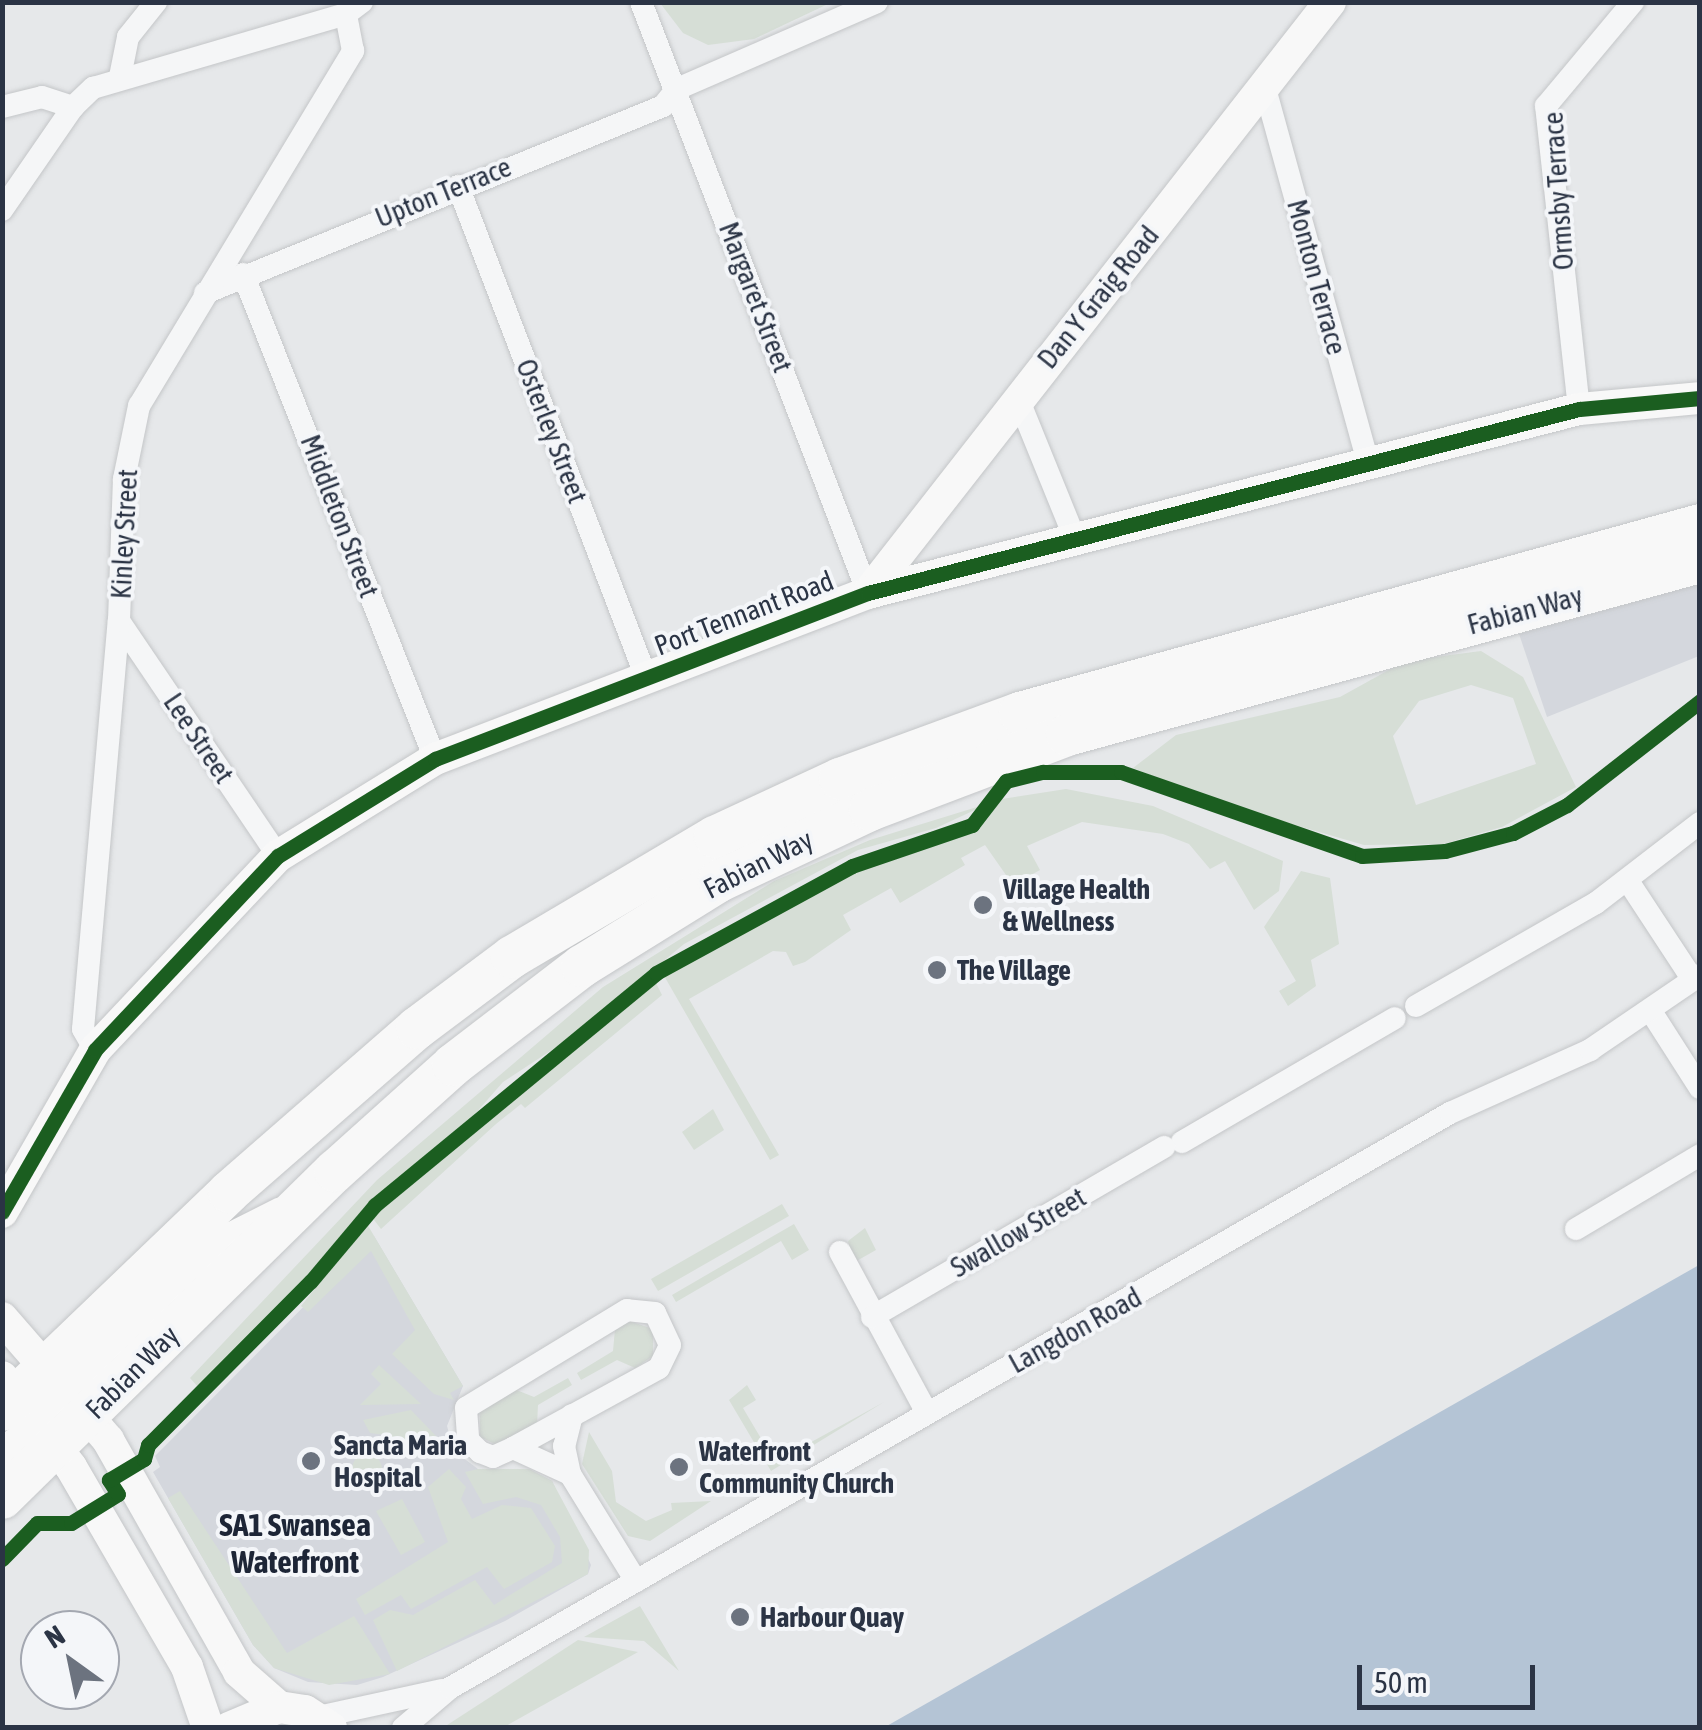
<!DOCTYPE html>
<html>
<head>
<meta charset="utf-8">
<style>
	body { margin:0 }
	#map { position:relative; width:1702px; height:1730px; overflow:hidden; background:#e6e8ea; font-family:"Asap Condensed",sans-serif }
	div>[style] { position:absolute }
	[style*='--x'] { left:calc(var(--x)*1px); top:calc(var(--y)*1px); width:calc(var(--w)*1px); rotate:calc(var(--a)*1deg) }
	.built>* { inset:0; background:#d4d7dd }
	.green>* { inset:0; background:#d6ded6 }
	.round { border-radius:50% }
	.water>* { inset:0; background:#b4c4d5 }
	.roads { filter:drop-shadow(0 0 2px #c4c6c8) drop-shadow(0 0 2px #c4c6c8) }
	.street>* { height:22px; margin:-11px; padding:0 11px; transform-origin:11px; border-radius:11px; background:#f5f6f7 }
	.secondary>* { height:32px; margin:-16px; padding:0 16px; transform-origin:16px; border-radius:16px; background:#f8f8f8 }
	.highway>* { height:42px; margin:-21px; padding:0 21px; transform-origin:21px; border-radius:21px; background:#f8f8f8 }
	.cycleway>* { height:15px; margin:-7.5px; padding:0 7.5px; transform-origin:7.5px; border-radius:7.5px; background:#1b5e20 }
	.dots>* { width:28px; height:28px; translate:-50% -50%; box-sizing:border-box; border:5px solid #f4f6f9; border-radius:50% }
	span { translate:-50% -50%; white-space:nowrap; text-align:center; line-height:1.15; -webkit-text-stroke:8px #f4f6f9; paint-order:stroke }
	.street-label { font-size:28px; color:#2b3445 }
	.poi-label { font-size:28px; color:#2b3445; font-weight:700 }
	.left { translate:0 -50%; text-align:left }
	.quarter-label { font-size:32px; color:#1d2536; font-weight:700 }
	.frame { position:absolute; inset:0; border:5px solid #2b3445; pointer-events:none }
	.north { position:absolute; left:20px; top:1610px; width:100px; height:100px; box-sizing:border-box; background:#f4f6f9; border:2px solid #a4a8b1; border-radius:50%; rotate:327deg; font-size:28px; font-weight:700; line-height:40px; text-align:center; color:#2b3445 }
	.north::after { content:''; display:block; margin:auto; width:35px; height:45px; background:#6c737f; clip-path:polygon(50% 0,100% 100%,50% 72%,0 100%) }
	.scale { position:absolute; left:1357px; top:1665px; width:178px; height:45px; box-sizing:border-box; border:5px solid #2b3445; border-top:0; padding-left:12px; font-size:30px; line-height:35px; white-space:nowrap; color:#2b3445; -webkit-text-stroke:8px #f4f6f9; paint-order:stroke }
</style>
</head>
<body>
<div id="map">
	<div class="built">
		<i style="clip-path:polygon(1699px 584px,1699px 656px,1547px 717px,1519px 634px)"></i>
		<i style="clip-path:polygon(374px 1236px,463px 1386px,447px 1426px,454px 1451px,478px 1469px,529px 1469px,552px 1481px,591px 1565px,588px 1574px,505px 1621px,383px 1677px,357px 1685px,308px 1682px,274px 1668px,253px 1645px,153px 1472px,160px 1467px,155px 1456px)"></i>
	</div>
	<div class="green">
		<i style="clip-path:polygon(660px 3px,830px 3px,754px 39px,708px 45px,683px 33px)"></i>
		<i style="clip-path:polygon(evenodd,1481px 651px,1523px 677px,1576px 787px,1502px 827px,1443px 844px,1364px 845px,1223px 804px,1133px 768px,1176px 735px,1340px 697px,1405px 661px,1481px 651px,1471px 685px,1513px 698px,1536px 764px,1416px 805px,1393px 736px,1419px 701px,1471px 685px)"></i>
		<i style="clip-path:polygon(1066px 789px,1153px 806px,1283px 861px,1279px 891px,1254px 910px,1225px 861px,1210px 869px,1189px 844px,1163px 834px,1082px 822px,1027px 846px,1040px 870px,1013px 885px,985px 845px,961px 858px,965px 865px,900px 903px,891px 888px,843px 915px,851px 930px,805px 962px,793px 966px,786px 952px,773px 951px,689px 999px,779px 1155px,770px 1160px,663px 974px,863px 860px,985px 822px,1002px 799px)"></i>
		<i style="clip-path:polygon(990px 803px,936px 828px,858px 850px,684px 944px,576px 1034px,503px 1082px,460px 1131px,368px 1203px,292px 1295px,198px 1387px,190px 1378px,377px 1180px,603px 987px,774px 881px,870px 840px)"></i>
		<i style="clip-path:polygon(1301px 871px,1330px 878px,1339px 944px,1311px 960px,1316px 986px,1288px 1006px,1279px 991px,1296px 981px,1264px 927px)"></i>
		<i style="clip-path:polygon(655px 981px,662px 995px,525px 1108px,521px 1104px,496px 1124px,381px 1229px,371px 1216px)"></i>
		<i style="clip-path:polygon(713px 1109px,724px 1130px,694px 1150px,682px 1132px)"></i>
		<i style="clip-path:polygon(782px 1204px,789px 1216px,658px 1291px,651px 1279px)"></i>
		<i style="clip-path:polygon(367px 1224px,463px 1386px,450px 1393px,454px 1400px,434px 1394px,392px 1354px,415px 1330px,371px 1251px,308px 1312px,301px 1306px)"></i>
		<i style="clip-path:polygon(794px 1224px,809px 1250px,792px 1260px,781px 1241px,676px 1302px,672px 1295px)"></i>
		<i style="clip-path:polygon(865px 1228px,876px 1250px,853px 1263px,848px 1241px)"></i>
		<i style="clip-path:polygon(629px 1321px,653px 1329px,653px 1356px,635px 1368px,617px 1360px,581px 1380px,577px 1373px,613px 1351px,615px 1329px)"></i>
		<i style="clip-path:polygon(379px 1365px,421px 1404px,360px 1405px,381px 1384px,371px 1374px)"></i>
		<i style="clip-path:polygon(568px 1378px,572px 1385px,538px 1405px,537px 1426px,497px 1445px,480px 1437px,480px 1410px,514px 1389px,534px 1397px)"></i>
		<i style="clip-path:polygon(747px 1385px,756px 1400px,743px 1408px,775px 1462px,884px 1402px,771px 1471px,729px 1400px)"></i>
		<i style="clip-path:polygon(411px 1410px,437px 1437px,417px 1457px,402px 1453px,385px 1435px,370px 1433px,363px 1420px)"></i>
		<i style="clip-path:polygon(589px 1432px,612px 1471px,616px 1502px,646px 1521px,672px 1510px,671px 1503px,711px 1501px,650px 1541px,628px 1536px,582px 1464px)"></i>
		<i class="round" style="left:352px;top:1454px;width:30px;height:30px"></i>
		<i style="clip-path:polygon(449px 1469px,466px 1487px,461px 1499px,472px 1519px,502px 1505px,531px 1508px,555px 1546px,552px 1562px,504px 1589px,487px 1567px,411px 1609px,401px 1595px,365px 1615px,356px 1599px,448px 1542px,428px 1487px)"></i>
		<i style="clip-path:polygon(478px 1469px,529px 1469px,552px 1481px,589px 1550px,588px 1574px,397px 1671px,373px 1620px,390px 1610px,413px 1615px,475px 1580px,494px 1605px,562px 1563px,560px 1537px,541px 1505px,516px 1497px,483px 1504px,465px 1472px)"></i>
		<i style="clip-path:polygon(180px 1491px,287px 1653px,354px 1616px,390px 1674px,329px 1685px,274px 1668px,253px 1645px,168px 1498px)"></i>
		<i style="clip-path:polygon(402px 1499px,425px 1542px,401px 1555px,376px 1511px)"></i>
		<i style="clip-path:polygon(640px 1606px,679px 1671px,644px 1641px,584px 1637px)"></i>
		<i style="clip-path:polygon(578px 1640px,638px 1652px,504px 1727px,444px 1727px)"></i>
	</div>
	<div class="water">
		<i style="clip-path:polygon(1699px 1265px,1699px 1727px,885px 1727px)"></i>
	</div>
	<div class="roads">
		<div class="street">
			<i style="--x:641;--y:2;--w:633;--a:68.99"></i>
			<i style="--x:120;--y:77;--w:41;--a:-78.7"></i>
			<i style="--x:128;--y:37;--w:45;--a:-51.3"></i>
			<i style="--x:1266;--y:92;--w:384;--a:74.6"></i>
			<i style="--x:2;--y:107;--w:41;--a:-14"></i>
			<i style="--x:42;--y:97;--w:33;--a:18"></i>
			<i style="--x:458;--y:186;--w:526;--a:69.05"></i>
			<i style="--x:2;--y:210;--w:125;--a:-55.4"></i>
			<i style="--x:73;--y:107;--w:28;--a:-44"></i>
			<i style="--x:93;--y:88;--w:264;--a:-16.3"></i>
			<i style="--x:346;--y:14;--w:20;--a:-37"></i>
			<i style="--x:243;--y:274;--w:522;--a:68.4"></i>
			<i style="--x:205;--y:293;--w:495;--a:-22.2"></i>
			<i style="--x:663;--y:106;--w:22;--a:-51"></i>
			<i style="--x:677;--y:89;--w:218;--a:-23.5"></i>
			<i style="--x:1017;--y:396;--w:154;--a:67.9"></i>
			<i style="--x:1579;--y:409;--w:305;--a:-96.2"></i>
			<i style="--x:1546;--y:106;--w:136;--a:-50.1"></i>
			<i style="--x:119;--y:621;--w:284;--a:55.9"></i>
			<i style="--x:1628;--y:881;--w:118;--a:56.7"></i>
			<i style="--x:1416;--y:1006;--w:207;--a:-29.8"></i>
			<i style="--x:1596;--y:903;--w:131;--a:-37.6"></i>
			<i style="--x:1652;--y:1013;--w:89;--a:57.4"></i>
			<i style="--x:95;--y:1050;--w:24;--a:-120"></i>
			<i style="--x:83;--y:1029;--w:410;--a:-85"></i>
			<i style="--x:119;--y:621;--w:142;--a:-88"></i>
			<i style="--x:124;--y:479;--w:75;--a:-78.4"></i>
			<i style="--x:139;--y:406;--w:415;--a:-58.9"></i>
			<i style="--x:353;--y:51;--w:38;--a:-101"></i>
			<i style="--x:1182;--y:1142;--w:246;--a:-30.2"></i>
			<i style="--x:1576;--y:1229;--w:144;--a:-30.8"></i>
			<i style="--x:840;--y:1252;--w:183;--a:61.6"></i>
			<i style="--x:872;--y:1317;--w:338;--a:-30.2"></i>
			<i style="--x:572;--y:1415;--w:32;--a:104"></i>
			<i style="--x:564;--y:1446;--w:29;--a:78"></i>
			<i style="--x:570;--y:1474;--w:126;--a:58.3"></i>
			<i style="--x:513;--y:1448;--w:166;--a:-28.7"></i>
			<i style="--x:659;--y:1368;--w:25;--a:-64"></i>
			<i style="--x:670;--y:1345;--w:35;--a:-115"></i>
			<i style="--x:655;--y:1313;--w:28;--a:-174"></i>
			<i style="--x:627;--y:1310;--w:188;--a:148.7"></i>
			<i style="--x:466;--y:1408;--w:32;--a:86"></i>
			<i style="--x:468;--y:1440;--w:17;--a:45"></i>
			<i style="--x:480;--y:1452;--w:14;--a:21"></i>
			<i style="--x:493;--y:1457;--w:22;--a:-24"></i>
			<i style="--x:513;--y:1448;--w:63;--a:24.5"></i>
			<i style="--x:318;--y:1717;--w:127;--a:-12.3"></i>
			<i style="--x:403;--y:1728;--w:62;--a:-40.4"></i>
			<i style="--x:450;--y:1688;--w:1154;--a:-29.9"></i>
			<i style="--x:1450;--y:1113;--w:154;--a:-24.2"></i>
			<i style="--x:1590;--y:1050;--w:133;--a:-34.3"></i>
		</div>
		<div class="secondary">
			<i style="--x:868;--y:593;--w:750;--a:-51.98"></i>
			<i style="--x:2;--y:1212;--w:187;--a:-60.1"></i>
			<i style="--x:95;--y:1050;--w:267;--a:-46.7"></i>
			<i style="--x:278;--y:856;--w:185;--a:-31.7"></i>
			<i style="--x:435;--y:759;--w:464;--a:-21"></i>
			<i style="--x:868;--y:593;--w:734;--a:-14.51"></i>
			<i style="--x:1579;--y:409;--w:121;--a:-5.2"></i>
			<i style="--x:2;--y:1318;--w:162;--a:49"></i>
			<i style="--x:108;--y:1440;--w:266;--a:60.5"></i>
			<i style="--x:239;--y:1672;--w:53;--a:41.2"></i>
			<i style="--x:2;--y:1377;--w:113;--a:52.5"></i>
			<i style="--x:71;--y:1467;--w:231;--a:59.9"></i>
			<i style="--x:187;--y:1667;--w:65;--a:71"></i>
			<i style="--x:52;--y:1400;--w:20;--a:-18"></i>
			<i style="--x:71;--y:1394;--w:224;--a:-44.1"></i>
			<i style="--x:232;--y:1238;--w:56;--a:-26.6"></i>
			<i style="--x:2;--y:1454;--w:67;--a:-36.5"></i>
			<i style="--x:229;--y:1728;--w:54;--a:-22.8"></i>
			<i style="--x:279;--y:1707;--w:26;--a:9"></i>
			<i style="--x:305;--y:1711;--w:31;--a:33"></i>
		</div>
		<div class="highway">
			<i style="--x:2;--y:1410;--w:315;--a:-43.8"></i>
			<i style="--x:229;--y:1192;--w:249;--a:-41.1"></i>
			<i style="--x:417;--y:1028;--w:119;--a:-36.8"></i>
			<i style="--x:512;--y:957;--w:236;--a:-30.6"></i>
			<i style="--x:715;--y:837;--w:138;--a:-24.9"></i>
			<i style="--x:840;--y:779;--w:192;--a:-20.1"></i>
			<i style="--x:1020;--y:713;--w:706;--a:-15.45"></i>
			<i style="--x:2;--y:1498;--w:467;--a:-44.5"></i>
			<i style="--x:335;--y:1171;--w:159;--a:-41.9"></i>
			<i style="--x:453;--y:1065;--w:163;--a:-37.5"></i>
			<i style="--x:582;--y:966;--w:161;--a:-31.8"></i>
			<i style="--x:719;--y:881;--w:167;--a:-25.2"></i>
			<i style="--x:870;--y:810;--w:211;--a:-20.8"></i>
			<i style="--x:1067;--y:735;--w:656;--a:-15.29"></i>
		</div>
	</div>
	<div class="cycleway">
		<i style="--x:2;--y:1212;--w:187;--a:-60.1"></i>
		<i style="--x:95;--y:1050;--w:267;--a:-46.7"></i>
		<i style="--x:278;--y:856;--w:185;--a:-31.7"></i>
		<i style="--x:435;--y:759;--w:464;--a:-21"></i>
		<i style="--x:868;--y:593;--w:734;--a:-14.51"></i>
		<i style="--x:1579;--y:409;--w:121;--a:-5.2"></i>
		<i style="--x:2;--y:1559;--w:50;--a:-45.8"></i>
		<i style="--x:37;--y:1523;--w:34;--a:0"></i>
		<i style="--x:71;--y:1523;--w:55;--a:-31.7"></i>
		<i style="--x:118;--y:1494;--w:17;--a:-123"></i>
		<i style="--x:109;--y:1480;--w:41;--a:-31"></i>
		<i style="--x:144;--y:1459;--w:15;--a:-74"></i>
		<i style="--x:148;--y:1445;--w:231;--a:-45.2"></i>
		<i style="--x:311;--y:1281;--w:99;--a:-49.9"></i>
		<i style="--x:375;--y:1205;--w:364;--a:-39.5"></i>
		<i style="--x:656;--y:973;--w:223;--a:-28.6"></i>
		<i style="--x:852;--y:866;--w:127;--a:-18.9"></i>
		<i style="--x:972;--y:825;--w:56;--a:-52.3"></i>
		<i style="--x:1006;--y:781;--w:38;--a:-14"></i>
		<i style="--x:1043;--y:772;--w:78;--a:0"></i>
		<i style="--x:1121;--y:772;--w:255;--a:19.2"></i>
		<i style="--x:1362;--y:856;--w:83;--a:-3.4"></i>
		<i style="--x:1445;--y:851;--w:70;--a:-14.8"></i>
		<i style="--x:1513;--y:833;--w:61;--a:-27.4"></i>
		<i style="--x:1567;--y:805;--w:169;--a:-38"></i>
	</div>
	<div class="dots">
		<i style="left:983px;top:905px;background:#6c737f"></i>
		<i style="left:937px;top:970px;background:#6c737f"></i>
		<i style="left:311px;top:1461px;background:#6c737f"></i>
		<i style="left:679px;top:1467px;background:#6c737f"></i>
		<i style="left:740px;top:1617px;background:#6c737f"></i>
	</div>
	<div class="street-label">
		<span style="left:1558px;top:191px;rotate:-94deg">Ormsby Terrace</span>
		<span style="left:443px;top:192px;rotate:-22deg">Upton Terrace</span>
		<span style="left:1317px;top:277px;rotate:75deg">Monton Terrace</span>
		<span style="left:756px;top:297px;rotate:69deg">Margaret Street</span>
		<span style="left:1098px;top:297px;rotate:-51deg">Dan Y Graig Road</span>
		<span style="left:552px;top:431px;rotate:69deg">Osterley Street</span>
		<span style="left:340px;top:516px;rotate:69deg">Middleton Street</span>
		<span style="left:124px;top:534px;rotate:-87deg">Kinley Street</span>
		<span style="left:1525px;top:610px;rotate:-15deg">Fabian Way</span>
		<span style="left:744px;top:613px;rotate:-21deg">Port Tennant Road</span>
		<span style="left:199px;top:738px;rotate:56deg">Lee Street</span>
		<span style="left:758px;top:864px;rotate:-27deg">Fabian Way</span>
		<span style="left:1018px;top:1232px;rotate:-30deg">Swallow Street</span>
		<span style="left:1075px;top:1330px;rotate:-29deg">Langdon Road</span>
		<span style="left:132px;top:1372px;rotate:-45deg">Fabian Way</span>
	</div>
	<div class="poi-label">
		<span class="left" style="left:1003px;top:905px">Village Health<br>&amp; Wellness</span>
		<span class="left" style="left:957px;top:970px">The Village</span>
		<span class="left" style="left:334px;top:1461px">Sancta Maria<br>Hospital</span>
		<span class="left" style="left:699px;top:1467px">Waterfront<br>Community Church</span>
		<span class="left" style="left:760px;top:1617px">Harbour Quay</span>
	</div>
	<div class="quarter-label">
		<span style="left:295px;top:1544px">SA1 Swansea<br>Waterfront</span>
	</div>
	<div class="frame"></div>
	<div class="north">N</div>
	<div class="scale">50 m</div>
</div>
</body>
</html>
